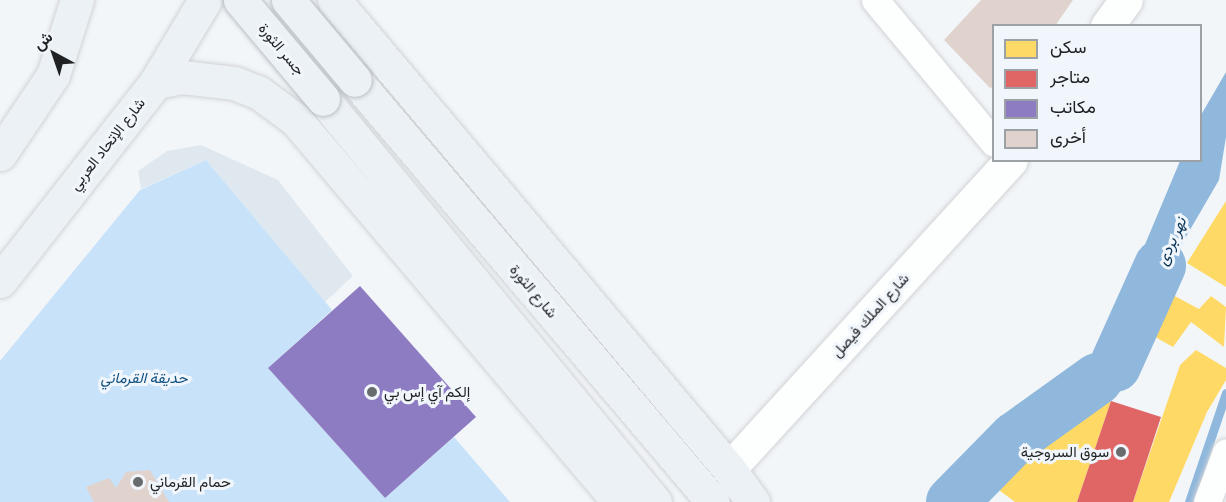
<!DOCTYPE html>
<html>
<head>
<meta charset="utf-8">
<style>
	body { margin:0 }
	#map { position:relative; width:1226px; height:502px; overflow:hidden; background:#f3f6f9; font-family:"IBM Plex Serif",Vazirmatn,serif }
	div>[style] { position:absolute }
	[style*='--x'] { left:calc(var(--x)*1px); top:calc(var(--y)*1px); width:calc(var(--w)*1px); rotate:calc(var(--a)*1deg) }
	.built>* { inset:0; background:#e0e8ef }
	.green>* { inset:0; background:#c8e2fa }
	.water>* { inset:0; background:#90b8dc }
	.homes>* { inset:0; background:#ffd966 }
	.shops>* { inset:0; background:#e06666 }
	.offices>* { inset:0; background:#8e7cc3 }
	.stream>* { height:9px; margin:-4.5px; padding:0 4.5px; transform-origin:4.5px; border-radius:4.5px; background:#90b8dc }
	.river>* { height:52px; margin:-26px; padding:0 26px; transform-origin:26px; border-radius:26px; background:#90b8dc }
	.building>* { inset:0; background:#e0d3ce }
	.roads { filter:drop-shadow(0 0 2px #d1d3d6) drop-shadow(0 0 2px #d1d3d6) }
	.minor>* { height:27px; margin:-13.5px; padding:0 13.5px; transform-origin:13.5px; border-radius:13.5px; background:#fdfefe }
	.tertiary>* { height:33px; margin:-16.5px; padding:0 16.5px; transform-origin:16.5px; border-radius:16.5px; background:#fdfefe }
	.trunk>* { height:33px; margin:-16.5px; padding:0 16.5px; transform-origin:16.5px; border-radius:16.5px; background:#ecf1f6 }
	.bridges { filter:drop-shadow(0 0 2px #b9c0c6) drop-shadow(0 0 2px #b9c0c6) }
	.trunk-bridge>* { height:33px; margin:-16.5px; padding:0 16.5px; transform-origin:16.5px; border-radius:16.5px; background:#ecf1f6 }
	.dots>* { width:16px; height:16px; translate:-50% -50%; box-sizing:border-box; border:3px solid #f0f6fc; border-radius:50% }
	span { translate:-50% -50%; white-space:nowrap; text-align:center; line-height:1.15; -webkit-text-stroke:6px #f0f6fc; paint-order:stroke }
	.street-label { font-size:15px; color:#1f2123 }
	.park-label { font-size:15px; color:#125080; font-style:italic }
	.poi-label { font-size:15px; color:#1f2123 }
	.left { translate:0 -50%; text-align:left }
	.right { translate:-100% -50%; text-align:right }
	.water-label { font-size:16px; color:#0b3557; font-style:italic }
	.legend { position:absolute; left:992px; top:24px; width:210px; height:138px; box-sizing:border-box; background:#f0f6fc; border:2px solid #9ca1a5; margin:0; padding:8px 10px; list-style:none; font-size:18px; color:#1f2123 }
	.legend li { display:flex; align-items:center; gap:12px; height:30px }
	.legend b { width:30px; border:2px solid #9ca1a5 }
	.north { position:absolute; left:24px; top:24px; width:60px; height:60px; -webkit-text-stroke:4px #f0f6fc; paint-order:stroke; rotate:320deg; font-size:16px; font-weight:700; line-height:24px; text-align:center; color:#1f2123 }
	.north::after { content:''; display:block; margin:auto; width:21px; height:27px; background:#1f2123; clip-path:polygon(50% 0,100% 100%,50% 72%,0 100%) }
</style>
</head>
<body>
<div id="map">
	<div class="built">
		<i style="clip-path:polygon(201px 145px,278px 180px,353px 276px,325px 302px,206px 160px,141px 189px,138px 171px,167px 151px)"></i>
	</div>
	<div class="green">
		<i style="clip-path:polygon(206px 160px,332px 310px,268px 368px,385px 498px,454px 437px,510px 502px,0 502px,0 361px,140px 190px)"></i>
	</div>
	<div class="water">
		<i style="clip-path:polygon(1226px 72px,1226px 137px,1219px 180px,1130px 333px,1115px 316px,1180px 161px,1200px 160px,1201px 115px)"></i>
	</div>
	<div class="homes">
		<i style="clip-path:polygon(1226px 201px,1226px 287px,1187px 263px)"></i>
		<i style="clip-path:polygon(1171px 294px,1199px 309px,1211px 296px,1226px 307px,1224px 347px,1191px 322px,1173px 347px,1148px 333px)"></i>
		<i style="clip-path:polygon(1196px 350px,1226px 368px,1226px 380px,1207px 412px,1169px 502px,1133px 502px,1180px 365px)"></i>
		<i style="clip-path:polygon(1083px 401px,1111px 401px,1077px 502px,1015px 502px,999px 490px)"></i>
	</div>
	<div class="shops">
		<i style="clip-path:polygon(1111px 401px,1161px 417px,1133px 502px,1077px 502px)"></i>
	</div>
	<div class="offices">
		<i style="clip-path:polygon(360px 286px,476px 417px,385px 498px,268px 368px)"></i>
	</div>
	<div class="stream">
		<i style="--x:1189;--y:502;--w:115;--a:-71.3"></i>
	</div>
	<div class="river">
		<i style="--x:1115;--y:366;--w:110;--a:-65.8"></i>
		<i style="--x:952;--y:502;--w:90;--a:-45.5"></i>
		<i style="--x:1015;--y:438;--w:101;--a:-35.7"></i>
	</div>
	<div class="building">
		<i style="clip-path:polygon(981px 0,1073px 0,1055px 26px,994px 26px,994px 87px,990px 88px,944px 40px)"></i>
		<i style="clip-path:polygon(150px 470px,169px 502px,94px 502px,86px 487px,109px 478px,116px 488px,126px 472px)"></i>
	</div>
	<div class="roads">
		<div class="minor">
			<i style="--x:875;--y:0;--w:186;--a:50.2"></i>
			<i style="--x:1207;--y:502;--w:53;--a:-69.2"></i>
		</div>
		<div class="tertiary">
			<i style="--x:1107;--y:26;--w:32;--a:-54"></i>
			<i style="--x:729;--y:469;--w:418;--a:-47.6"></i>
		</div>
		<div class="trunk">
			<i style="--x:334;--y:0;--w:613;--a:49.9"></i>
			<i style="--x:729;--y:469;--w:41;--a:54"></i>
			<i style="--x:355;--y:80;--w:553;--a:49.69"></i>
			<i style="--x:156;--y:82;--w:26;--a:-11"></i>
			<i style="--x:182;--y:77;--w:52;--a:6.6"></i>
			<i style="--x:234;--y:83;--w:26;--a:21"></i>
			<i style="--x:258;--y:92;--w:47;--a:36.4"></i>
			<i style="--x:296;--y:120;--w:500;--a:49.78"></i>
			<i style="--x:323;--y:99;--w:522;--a:50.52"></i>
			<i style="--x:0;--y:154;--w:95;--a:-56.1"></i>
			<i style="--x:53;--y:75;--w:79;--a:-72.3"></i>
			<i style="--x:0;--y:281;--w:253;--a:-51.9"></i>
			<i style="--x:156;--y:82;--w:96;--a:-59.1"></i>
		</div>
	</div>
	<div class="bridges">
		<div class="trunk-bridge">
			<i style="--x:240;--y:0;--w:129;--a:50"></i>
			<i style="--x:288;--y:0;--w:104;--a:50.1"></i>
		</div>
	</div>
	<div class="dots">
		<i style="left:372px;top:392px;background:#696c6e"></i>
		<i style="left:1121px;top:452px;background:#696c6e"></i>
		<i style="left:138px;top:482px;background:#696c6e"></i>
	</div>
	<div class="street-label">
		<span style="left:282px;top:49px;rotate:50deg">جسر الثورة</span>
		<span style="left:107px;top:144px;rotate:-52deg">شارع الإتحاد العربي</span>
		<span style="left:534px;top:291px;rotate:50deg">شارع الثورة</span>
		<span style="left:870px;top:315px;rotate:-48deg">شارع الملك فيصل</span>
	</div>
	<div class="park-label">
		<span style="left:144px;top:378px">حديقة القرماني</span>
	</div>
	<div class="poi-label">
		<span class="left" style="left:384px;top:392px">إلكم آي إس بي</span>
		<span class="right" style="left:1109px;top:452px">سوق السروجية</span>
		<span class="left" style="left:150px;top:482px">حمام القرماني</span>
	</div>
	<div class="water-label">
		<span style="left:1171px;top:241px;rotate:-66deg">نهر بردى</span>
	</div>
	<ul class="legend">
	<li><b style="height:16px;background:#ffd966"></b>سكن</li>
	<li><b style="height:16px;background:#e06666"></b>متاجر</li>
	<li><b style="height:16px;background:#8e7cc3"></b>مكاتب</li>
	<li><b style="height:16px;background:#e0d3ce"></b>أخرى</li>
	</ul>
	<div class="north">ش</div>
</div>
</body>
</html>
